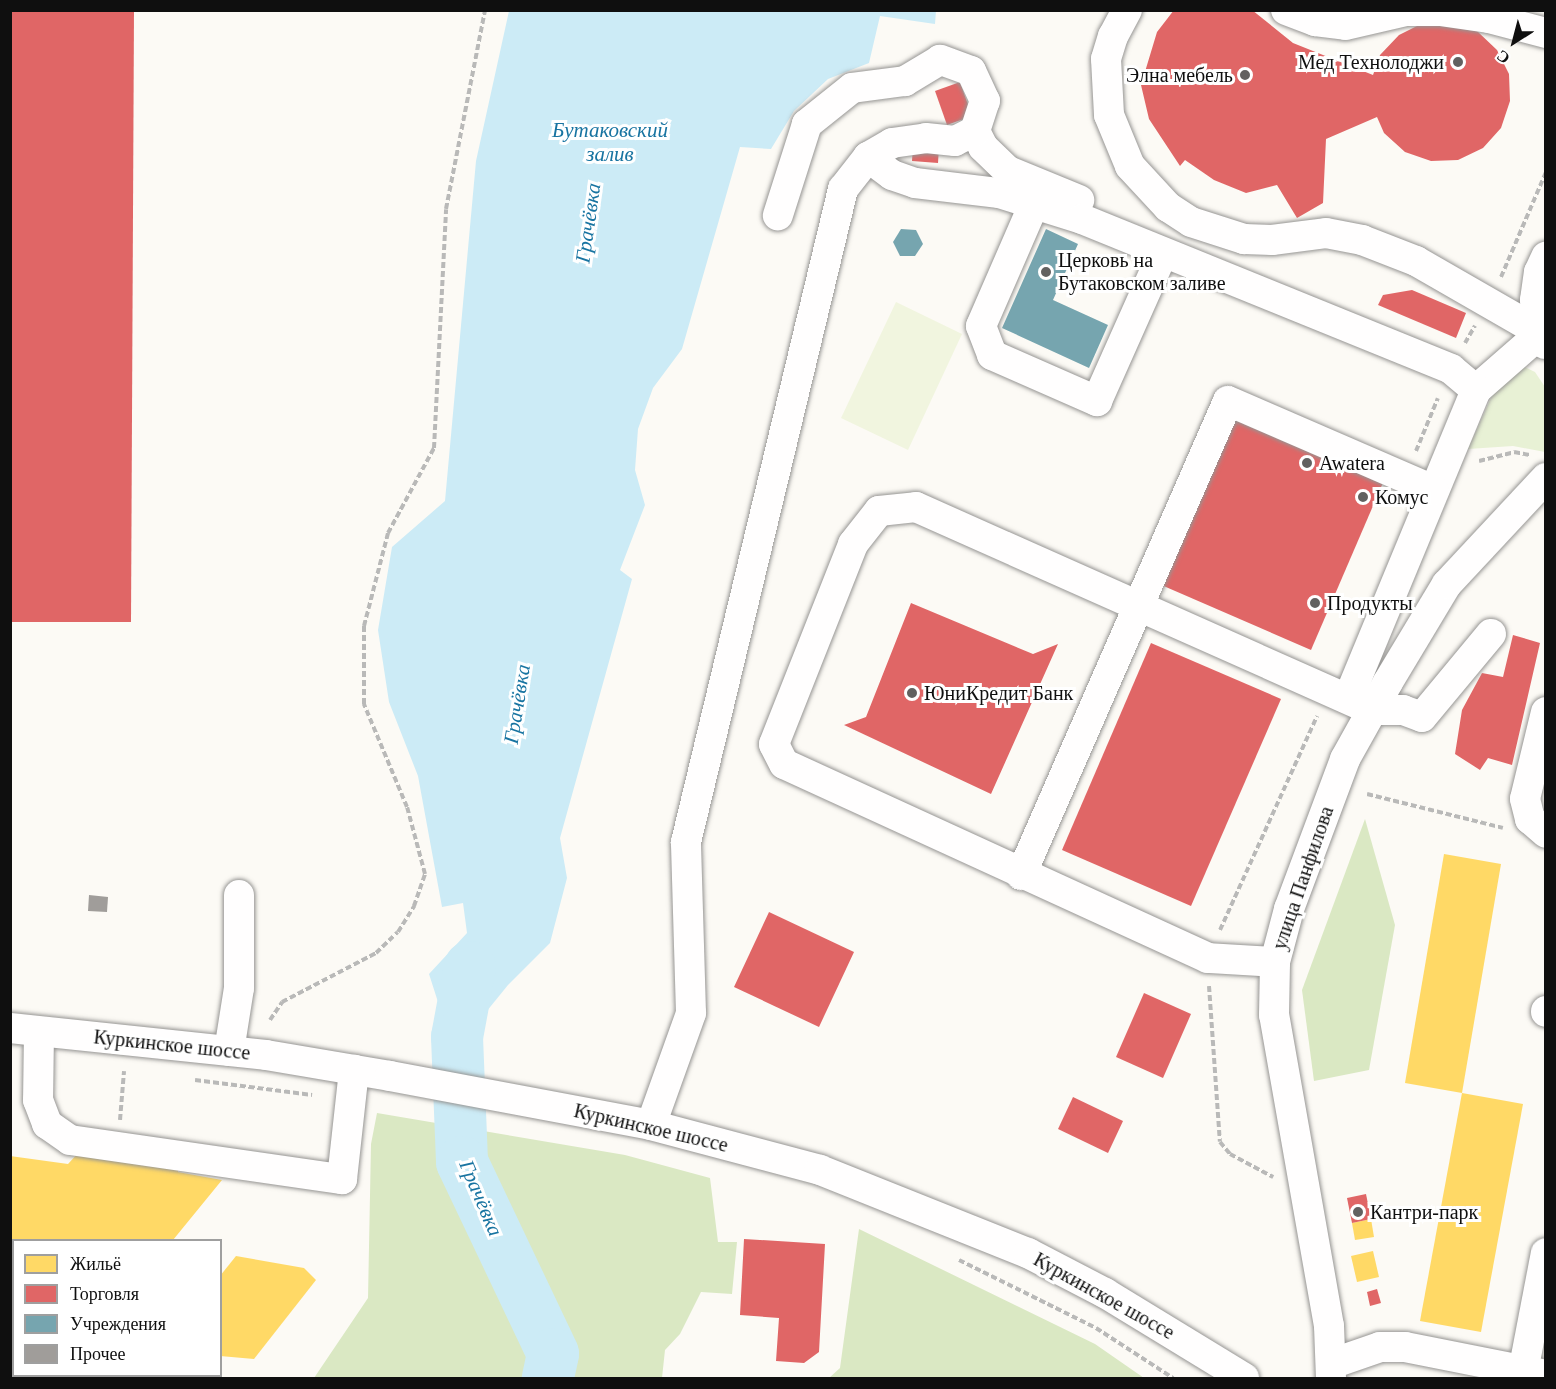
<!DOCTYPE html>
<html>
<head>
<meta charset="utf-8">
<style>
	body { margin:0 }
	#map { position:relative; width:1556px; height:1389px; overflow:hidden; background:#fcfaf5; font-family:Georgia,serif }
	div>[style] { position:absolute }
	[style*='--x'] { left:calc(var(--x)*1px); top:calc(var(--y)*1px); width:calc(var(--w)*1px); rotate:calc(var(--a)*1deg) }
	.green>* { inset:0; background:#e8f1d5 }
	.forest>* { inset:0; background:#dae8c3 }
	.pitch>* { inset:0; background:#f1f5df }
	.water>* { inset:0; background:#ccebf6 }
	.homes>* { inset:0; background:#ffd966 }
	.shops>* { inset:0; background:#e06666 }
	.public>* { inset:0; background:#76a5af }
	.river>* { height:52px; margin:-26px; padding:0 26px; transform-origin:26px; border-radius:26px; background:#ccebf6 }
	.building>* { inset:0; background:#a09d9a }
	.path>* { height:4px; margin-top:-2px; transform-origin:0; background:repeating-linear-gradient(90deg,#b9b9b8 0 6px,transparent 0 9px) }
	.roads { filter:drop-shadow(0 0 2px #969593) drop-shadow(0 0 2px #969593) }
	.minor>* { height:30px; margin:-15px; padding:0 15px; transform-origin:15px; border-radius:15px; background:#fffefe }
	.dots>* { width:16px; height:16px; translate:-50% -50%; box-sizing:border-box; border:3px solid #fff; border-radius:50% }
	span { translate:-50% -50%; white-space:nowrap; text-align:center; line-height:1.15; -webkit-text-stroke:6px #fff; paint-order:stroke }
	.poi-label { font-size:20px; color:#0f0f0f }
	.right { translate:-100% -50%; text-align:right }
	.left { translate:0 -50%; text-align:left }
	.street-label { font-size:20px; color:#0f0f0f }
	.water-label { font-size:21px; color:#1874a1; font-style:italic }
	.frame { position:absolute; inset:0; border:12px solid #0f0f0f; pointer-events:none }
	.legend { position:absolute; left:12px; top:1239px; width:210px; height:138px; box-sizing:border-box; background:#fff; border:2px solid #9f9f9f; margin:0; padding:8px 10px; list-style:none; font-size:18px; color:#0f0f0f }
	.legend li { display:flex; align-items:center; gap:12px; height:30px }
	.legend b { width:30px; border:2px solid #9f9f9f }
	.north { position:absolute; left:1484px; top:12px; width:60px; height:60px; -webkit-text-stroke:4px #fff; paint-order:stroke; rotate:216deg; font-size:16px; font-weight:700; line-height:24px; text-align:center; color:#0f0f0f }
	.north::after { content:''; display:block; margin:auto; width:21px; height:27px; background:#0f0f0f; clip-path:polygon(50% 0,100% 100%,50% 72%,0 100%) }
</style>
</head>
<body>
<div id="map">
	<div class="green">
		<i style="clip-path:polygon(1518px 364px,1535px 372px,1545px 387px,1545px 452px,1513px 446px,1468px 449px,1504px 369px)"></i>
	</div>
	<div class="forest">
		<i style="clip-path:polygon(1365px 819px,1395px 925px,1369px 1070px,1314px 1081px,1302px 990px)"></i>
		<i style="clip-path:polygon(377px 1113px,625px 1155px,710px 1178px,718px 1242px,737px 1242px,732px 1294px,701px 1292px,680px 1334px,665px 1350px,662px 1378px,314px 1378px,368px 1298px,371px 1144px)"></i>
		<i style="clip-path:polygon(859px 1229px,1095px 1344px,1144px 1378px,829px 1378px,840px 1368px)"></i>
	</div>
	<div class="pitch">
		<i style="clip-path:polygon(896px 302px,962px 334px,908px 450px,841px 418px)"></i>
	</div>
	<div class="water">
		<i style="clip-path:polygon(509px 11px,936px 11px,935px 24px,880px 16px,869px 63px,828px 79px,794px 111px,771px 149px,740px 147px,682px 349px,653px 388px,638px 429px,635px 470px,645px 505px,620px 570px,632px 579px,560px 838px,567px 878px,550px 943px,508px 985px,469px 1033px,457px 1037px,447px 1030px,429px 974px,467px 933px,463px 903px,442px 907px,418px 776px,389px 702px,378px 630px,392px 547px,445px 501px,476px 161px)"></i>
	</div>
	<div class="homes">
		<i style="clip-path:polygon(1444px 854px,1501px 864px,1462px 1093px,1405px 1083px)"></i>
		<i style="clip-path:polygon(1462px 1093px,1523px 1104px,1481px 1332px,1420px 1321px)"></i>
		<i style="clip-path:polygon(81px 1150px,178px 1166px,178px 1172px,222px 1180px,173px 1240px,14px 1240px,14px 1321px,10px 1321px,10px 1156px,68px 1164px)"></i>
		<i style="clip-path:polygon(1371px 1219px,1374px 1237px,1355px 1240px,1352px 1223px)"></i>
		<i style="clip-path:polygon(1373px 1251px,1379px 1277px,1357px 1282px,1351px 1256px)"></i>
		<i style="clip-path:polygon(236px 1256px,304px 1268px,316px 1280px,254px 1359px,220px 1356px,220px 1276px)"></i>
	</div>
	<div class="shops">
		<i style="clip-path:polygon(10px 10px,134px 10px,131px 622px,10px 622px)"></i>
		<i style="clip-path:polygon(1174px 10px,1252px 10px,1293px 43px,1373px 75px,1380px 55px,1399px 35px,1423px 23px,1477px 31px,1497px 50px,1509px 74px,1510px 101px,1501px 128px,1483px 148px,1458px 160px,1431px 161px,1405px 152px,1384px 133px,1377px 117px,1326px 139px,1323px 203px,1297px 218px,1277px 185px,1246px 193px,1214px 180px,1185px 160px,1180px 166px,1149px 119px,1141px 85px,1157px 32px)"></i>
		<i style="clip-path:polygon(960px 82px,972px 116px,947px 125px,935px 91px)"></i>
		<i style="clip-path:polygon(913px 145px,939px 146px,938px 163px,912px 161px)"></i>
		<i style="clip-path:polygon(1412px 290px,1466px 313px,1456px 338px,1378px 305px,1383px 295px)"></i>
		<i style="clip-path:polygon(1233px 412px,1385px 478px,1311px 650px,1159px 584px)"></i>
		<i style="clip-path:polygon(911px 603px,1033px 654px,1058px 644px,991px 794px,844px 725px,866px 717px)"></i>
		<i style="clip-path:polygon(1513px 635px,1540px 643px,1512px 765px,1488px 758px,1480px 770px,1455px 754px,1462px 710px,1482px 673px,1503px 677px)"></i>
		<i style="clip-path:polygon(1151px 643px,1281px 699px,1191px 906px,1062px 850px)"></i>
		<i style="clip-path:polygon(769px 912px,854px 952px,819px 1027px,734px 987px)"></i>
		<i style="clip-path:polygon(1144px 993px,1191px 1014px,1163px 1078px,1116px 1057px)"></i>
		<i style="clip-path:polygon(1073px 1097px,1123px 1121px,1108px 1153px,1058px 1129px)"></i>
		<i style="clip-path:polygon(1366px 1194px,1371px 1219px,1352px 1223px,1347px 1198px)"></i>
		<i style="clip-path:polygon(744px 1239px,825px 1244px,819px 1352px,804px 1363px,776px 1361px,779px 1318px,740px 1315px)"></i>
		<i style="clip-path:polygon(1377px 1289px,1381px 1303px,1370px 1306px,1367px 1292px)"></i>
	</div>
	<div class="public">
		<i style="clip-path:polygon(901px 229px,916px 230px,923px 244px,915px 256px,900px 256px,893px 242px)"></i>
		<i style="clip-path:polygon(1046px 229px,1078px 244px,1053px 300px,1108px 325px,1089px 368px,1002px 328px)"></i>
	</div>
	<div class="river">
		<i style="--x:470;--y:967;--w:71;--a:100.5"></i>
		<i style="--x:457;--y:1037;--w:125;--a:87.7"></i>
		<i style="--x:462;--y:1162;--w:212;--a:64.6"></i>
		<i style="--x:553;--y:1354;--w:25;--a:102"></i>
	</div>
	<div class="building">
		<i style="clip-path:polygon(89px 895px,108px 897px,107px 912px,88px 911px)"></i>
	</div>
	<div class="path">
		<i style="--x:1501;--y:277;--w:114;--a:-66.8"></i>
		<i style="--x:1465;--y:343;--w:20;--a:-60"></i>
		<i style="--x:1416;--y:451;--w:57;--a:-67.5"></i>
		<i style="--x:1479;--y:461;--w:36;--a:-14"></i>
		<i style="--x:1514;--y:452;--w:16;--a:11"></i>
		<i style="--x:1367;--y:794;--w:140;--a:14"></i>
		<i style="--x:1220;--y:930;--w:235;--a:-65.6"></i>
		<i style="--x:1209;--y:986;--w:156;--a:86"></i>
		<i style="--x:1220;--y:1142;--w:16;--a:50"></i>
		<i style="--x:1230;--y:1154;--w:49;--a:28.1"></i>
		<i style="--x:270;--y:1020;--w:22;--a:-56"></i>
		<i style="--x:282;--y:1002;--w:106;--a:-27.5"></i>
		<i style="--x:376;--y:953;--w:30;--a:-44"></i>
		<i style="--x:398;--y:932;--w:31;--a:-58"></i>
		<i style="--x:414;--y:906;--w:34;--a:-71"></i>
		<i style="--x:425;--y:874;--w:69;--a:-105"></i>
		<i style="--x:407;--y:807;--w:112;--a:-112.7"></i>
		<i style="--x:364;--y:704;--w:78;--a:-90"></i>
		<i style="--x:364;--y:626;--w:96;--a:-75.5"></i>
		<i style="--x:388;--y:533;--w:97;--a:-61.6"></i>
		<i style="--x:434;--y:448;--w:239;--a:-87.1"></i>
		<i style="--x:446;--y:209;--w:203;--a:-78.9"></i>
		<i style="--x:195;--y:1080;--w:118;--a:7.3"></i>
		<i style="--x:120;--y:1120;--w:49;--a:-85.3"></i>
		<i style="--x:959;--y:1260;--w:153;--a:26.4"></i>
		<i style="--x:1096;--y:1328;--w:92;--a:33"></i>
	</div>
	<div class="roads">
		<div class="minor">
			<i style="--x:1127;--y:10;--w:30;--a:118"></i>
			<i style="--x:1113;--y:36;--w:24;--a:107"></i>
			<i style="--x:1106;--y:59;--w:56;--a:86.9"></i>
			<i style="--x:1109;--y:115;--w:55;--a:67.6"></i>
			<i style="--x:1130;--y:166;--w:56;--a:47.2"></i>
			<i style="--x:1168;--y:207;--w:27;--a:33"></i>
			<i style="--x:1191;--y:222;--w:56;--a:17.8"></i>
			<i style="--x:1244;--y:239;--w:28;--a:2"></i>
			<i style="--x:1272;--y:240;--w:54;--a:-7.4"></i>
			<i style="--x:1326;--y:233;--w:37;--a:11"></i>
			<i style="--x:1362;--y:240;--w:58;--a:21.3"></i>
			<i style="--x:1416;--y:261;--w:144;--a:29.9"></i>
			<i style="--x:1541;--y:333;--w:86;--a:138.8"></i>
			<i style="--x:1476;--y:390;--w:334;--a:112.5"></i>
			<i style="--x:1286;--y:10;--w:31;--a:21"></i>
			<i style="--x:1315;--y:21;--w:31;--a:7"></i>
			<i style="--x:1346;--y:25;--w:62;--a:-13.1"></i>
			<i style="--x:1406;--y:11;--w:34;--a:0"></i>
			<i style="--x:1440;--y:11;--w:49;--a:8.1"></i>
			<i style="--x:1489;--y:18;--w:59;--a:14.7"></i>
			<i style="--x:975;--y:131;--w:18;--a:63"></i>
			<i style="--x:983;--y:147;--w:35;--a:44"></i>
			<i style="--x:1008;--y:171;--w:77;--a:22.2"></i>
			<i style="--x:868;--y:157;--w:30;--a:37"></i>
			<i style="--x:892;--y:175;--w:24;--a:19"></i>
			<i style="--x:915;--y:183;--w:85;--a:6.8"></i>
			<i style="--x:999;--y:193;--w:87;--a:17.4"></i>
			<i style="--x:1082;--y:219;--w:398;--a:22.1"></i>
			<i style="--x:1451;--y:369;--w:33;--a:40"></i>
			<i style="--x:1034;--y:204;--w:133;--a:113.5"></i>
			<i style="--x:981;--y:326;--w:31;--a:69"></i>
			<i style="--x:992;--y:355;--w:115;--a:23.7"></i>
			<i style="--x:1097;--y:401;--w:162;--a:-66"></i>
			<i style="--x:1545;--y:344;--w:45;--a:-102.8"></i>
			<i style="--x:1535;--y:300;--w:28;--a:-82"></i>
			<i style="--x:1539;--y:272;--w:17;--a:-65"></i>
			<i style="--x:1546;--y:712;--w:89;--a:103.6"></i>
			<i style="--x:1525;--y:799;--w:21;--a:76"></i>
			<i style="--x:1530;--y:819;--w:21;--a:41"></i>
			<i style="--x:1021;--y:875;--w:517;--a:-66.41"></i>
			<i style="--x:1228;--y:401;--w:224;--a:23.4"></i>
			<i style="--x:1275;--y:962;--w:67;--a:-176.6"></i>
			<i style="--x:1208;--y:958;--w:466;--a:-155.4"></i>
			<i style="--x:784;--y:764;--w:22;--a:-117"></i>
			<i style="--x:774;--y:744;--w:215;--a:-68.4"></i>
			<i style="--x:853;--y:544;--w:42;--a:-51.8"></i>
			<i style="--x:879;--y:511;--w:37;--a:-6"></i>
			<i style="--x:916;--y:507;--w:499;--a:24"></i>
			<i style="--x:1372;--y:710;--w:31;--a:0"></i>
			<i style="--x:1403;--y:710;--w:20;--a:20"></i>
			<i style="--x:1422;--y:717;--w:108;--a:-50.3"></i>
			<i style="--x:1546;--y:1011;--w:1;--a:90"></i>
			<i style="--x:10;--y:1028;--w:257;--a:6"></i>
			<i style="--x:266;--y:1055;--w:126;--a:9.6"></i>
			<i style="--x:390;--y:1076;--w:266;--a:10.6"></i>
			<i style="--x:651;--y:1125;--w:175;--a:14.9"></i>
			<i style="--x:820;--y:1170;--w:224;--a:21.8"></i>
			<i style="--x:1028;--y:1253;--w:87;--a:27.5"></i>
			<i style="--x:1105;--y:1293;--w:163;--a:31.4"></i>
			<i style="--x:39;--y:1032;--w:68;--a:90.8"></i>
			<i style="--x:38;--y:1100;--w:26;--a:69"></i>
			<i style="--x:47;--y:1124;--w:28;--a:35"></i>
			<i style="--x:70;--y:1140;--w:275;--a:8.2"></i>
			<i style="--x:342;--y:1179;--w:110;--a:-83.7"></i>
			<i style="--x:229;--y:1051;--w:64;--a:-81"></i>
			<i style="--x:239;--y:988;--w:93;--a:-90"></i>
			<i style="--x:651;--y:1125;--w:119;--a:-70.3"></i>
			<i style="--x:691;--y:1013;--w:171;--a:-91.7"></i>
			<i style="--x:686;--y:842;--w:672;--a:-76.48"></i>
			<i style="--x:843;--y:189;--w:41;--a:-52"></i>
			<i style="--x:868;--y:157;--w:28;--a:-30"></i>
			<i style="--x:892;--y:143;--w:34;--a:-8"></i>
			<i style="--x:926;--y:138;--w:29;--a:6"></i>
			<i style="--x:955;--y:141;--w:22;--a:-27"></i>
			<i style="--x:975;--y:131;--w:32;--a:-72"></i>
			<i style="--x:985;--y:101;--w:33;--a:-115"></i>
			<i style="--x:971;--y:71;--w:33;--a:-160"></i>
			<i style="--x:940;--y:60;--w:41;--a:149"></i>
			<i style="--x:905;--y:81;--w:53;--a:172.5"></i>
			<i style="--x:852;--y:88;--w:58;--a:141.3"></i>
			<i style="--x:807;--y:124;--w:96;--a:107.7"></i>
			<i style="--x:1331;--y:1364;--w:52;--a:-19.1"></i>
			<i style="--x:1380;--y:1347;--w:25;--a:0"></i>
			<i style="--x:1405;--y:1347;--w:144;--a:11.2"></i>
			<i style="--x:1523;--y:1372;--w:121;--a:-79.1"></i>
			<i style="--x:1331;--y:1378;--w:52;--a:-92.2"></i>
			<i style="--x:1329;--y:1326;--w:316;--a:-100"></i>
			<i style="--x:1274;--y:1015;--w:53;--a:-88.9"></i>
			<i style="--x:1275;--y:962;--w:55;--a:-75.2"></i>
			<i style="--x:1289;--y:909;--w:160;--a:-69.5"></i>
			<i style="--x:1345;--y:759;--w:88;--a:-60.8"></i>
			<i style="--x:1388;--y:682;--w:114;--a:-59"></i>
			<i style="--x:1447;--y:584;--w:145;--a:-47"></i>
		</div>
	</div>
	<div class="dots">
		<i style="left:1458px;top:62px;background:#626160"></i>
		<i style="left:1245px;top:75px;background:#626160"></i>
		<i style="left:1046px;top:272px;background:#626160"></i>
		<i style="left:1307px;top:463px;background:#626160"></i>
		<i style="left:1363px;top:497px;background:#626160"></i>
		<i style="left:1315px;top:603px;background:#626160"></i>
		<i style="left:912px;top:693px;background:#626160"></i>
		<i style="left:1358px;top:1212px;background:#626160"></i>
	</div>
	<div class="poi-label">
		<span class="right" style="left:1444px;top:62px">Мед Технолоджи</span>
		<span class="right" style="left:1233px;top:75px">Элна мебель</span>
		<span class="left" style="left:1058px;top:272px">Церковь на<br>Бутаковском заливе</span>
		<span class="left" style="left:1319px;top:463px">Awatera</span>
		<span class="left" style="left:1375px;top:497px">Комус</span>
		<span class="left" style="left:1327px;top:603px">Продукты</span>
		<span class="left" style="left:924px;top:693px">ЮниКредит Банк</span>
		<span class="left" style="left:1370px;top:1212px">Кантри-парк</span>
	</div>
	<div class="street-label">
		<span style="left:1303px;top:878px;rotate:-71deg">улица Панфилова</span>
		<span style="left:172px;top:1045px;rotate:6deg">Куркинское шоссе</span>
		<span style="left:651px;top:1128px;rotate:13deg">Куркинское шоссе</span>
		<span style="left:1104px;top:1296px;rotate:29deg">Куркинское шоссе</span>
	</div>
	<div class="water-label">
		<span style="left:610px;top:142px">Бутаковский<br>залив</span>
		<span style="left:588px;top:223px;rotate:-82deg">Грачёвка</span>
		<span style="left:517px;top:704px;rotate:-81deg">Грачёвка</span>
		<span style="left:481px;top:1198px;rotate:67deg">Грачёвка</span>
	</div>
	<div class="frame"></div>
	<ul class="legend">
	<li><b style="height:16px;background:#ffd966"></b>Жильё</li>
	<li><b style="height:16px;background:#e06666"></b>Торговля</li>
	<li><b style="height:16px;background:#76a5af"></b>Учреждения</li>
	<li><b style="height:16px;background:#a09d9a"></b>Прочее</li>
	</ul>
	<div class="north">С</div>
</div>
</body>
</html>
